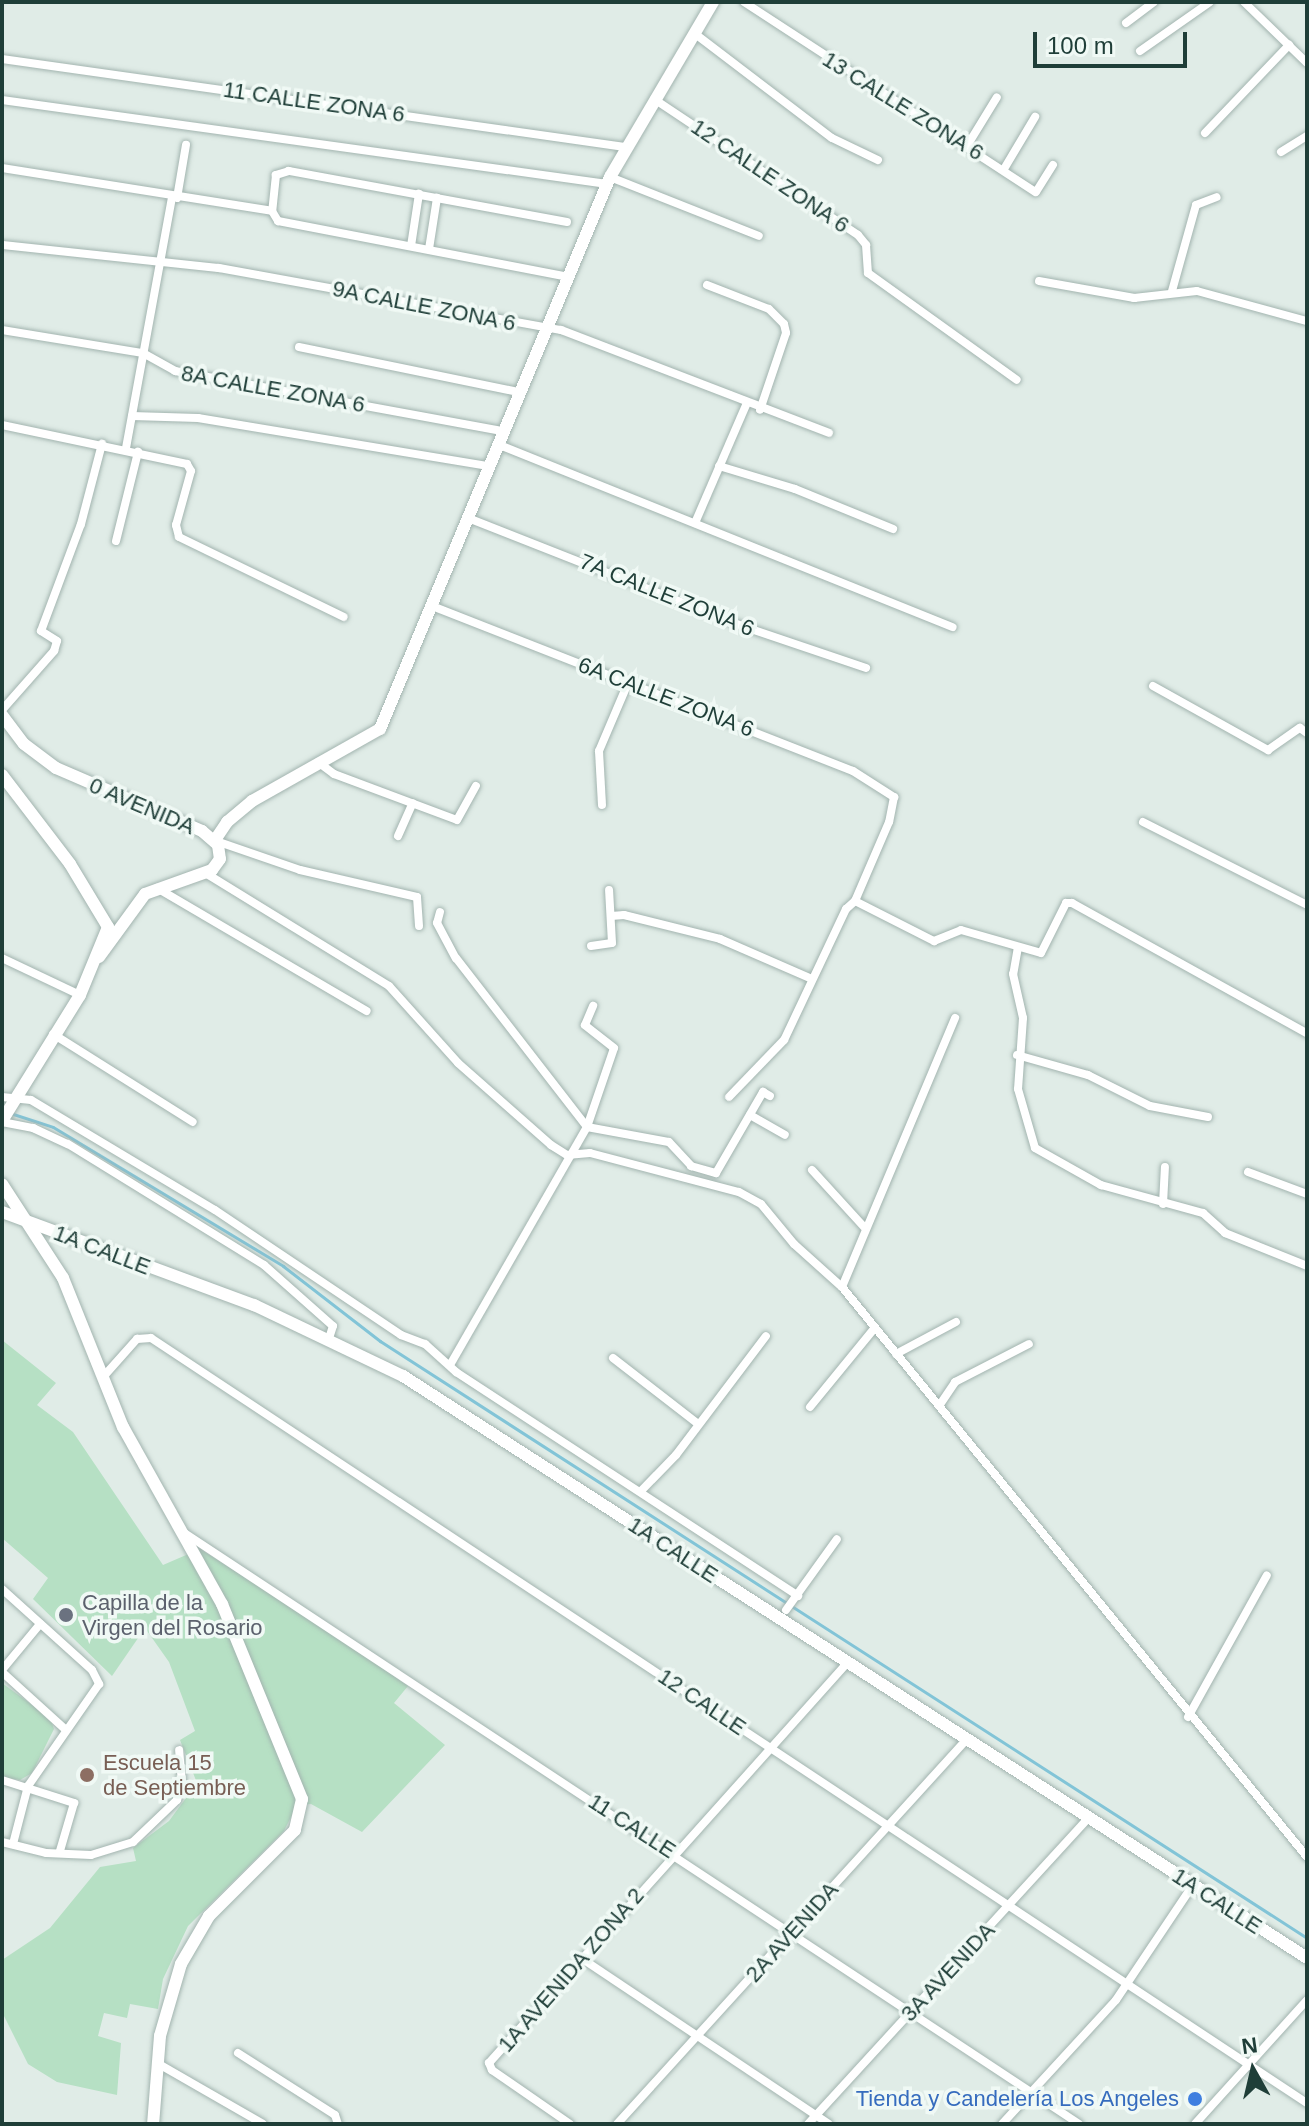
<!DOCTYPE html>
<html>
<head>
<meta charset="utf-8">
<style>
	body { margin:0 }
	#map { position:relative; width:1309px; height:2126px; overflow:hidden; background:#e0ece7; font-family:Helvetica,sans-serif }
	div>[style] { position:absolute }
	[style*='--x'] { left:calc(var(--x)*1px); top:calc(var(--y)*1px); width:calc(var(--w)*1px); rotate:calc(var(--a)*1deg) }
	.green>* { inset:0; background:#b6e0c4 }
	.stream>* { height:3px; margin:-1.5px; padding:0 1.5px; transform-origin:1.5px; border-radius:1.5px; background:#82c4d7 }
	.roads { filter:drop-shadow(0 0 2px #a2b4af) drop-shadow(0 0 2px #a2b4af) }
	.street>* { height:8px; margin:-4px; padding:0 4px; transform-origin:4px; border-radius:4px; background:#fff }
	.secondary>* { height:12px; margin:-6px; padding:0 6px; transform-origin:6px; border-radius:6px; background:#fff }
	.dots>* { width:22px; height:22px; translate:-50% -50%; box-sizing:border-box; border:4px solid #f0f9f5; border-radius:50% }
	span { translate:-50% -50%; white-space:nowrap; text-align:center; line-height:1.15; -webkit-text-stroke:7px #f0f9f5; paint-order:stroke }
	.street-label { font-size:22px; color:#1f3e38 }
	.worship-label { font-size:22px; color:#5b616d }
	.left { translate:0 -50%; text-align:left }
	.education-label { font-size:22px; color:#785e54 }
	.shop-label { font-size:22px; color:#366cbe }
	.right { translate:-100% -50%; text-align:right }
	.frame { position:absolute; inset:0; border:4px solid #1f3e38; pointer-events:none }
	.north { position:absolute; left:1213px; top:2030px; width:80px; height:80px; -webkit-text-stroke:6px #f0f9f5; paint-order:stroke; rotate:352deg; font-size:22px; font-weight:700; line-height:32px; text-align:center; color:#1f3e38 }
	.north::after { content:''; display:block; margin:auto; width:28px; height:36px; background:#1f3e38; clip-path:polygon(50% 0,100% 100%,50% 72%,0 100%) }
	.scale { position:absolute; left:1033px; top:32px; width:154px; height:36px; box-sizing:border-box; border:4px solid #1f3e38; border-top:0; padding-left:10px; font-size:24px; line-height:28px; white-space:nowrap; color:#1f3e38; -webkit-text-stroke:6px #f0f9f5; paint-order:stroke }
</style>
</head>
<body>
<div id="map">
	<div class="green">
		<i style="clip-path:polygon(2px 1340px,56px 1383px,37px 1405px,73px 1432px,163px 1565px,200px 1549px,330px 1631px,408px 1686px,394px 1703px,445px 1745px,362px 1832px,311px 1804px,297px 1805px,284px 1831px,188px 1926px,163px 1979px,158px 2009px,130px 2004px,127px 2018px,104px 2013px,98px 2036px,121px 2043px,117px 2095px,57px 2082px,28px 2064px,2px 2012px,2px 1960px,50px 1928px,100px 1867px,136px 1861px,133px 1848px,169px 1821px,197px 1783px,180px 1740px,195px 1731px,169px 1662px,145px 1628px,112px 1676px,33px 1599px,48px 1578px,2px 1538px)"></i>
		<i style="clip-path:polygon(2px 1683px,50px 1718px,54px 1729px,32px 1773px,20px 1780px,2px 1777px)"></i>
	</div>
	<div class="stream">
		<i style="--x:10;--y:1113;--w:45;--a:18"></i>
		<i style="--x:53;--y:1127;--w:269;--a:31.1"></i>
		<i style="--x:283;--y:1266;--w:123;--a:37.7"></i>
		<i style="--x:380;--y:1341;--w:1103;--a:32.78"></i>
	</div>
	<div class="roads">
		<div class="street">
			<i style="--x:744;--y:2;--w:348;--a:33.1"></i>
			<i style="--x:1036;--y:192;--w:32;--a:-58"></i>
			<i style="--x:1244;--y:2;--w:88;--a:44.1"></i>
			<i style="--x:1126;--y:23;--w:35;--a:-37"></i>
			<i style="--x:694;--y:33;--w:173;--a:37.3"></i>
			<i style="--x:832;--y:138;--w:51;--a:25.6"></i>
			<i style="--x:1140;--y:51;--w:85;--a:-35"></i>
			<i style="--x:2;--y:59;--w:629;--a:8.04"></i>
			<i style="--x:654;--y:99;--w:245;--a:33.7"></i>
			<i style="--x:858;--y:235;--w:13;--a:51"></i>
			<i style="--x:866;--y:245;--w:28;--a:86"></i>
			<i style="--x:868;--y:273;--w:183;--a:35.7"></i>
			<i style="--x:2;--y:100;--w:611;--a:7.9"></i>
			<i style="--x:1205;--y:133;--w:122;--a:-46.3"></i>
			<i style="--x:967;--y:146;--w:57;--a:-58.5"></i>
			<i style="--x:1281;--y:152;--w:31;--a:-32"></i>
			<i style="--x:2;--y:168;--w:273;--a:9"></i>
			<i style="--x:1004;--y:169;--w:61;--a:-59.2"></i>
			<i style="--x:610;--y:177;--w:160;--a:21.6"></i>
			<i style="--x:177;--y:198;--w:54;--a:-80.4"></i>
			<i style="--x:567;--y:222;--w:283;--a:-169.6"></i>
			<i style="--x:289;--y:171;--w:14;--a:163"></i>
			<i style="--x:276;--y:175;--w:36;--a:96"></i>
			<i style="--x:272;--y:211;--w:12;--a:59"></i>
			<i style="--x:278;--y:221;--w:296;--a:10.9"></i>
			<i style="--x:2;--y:245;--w:218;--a:6.1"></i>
			<i style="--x:219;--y:268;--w:348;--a:10.3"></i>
			<i style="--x:561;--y:330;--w:287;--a:21"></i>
			<i style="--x:411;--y:246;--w:53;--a:-81.3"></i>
			<i style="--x:429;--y:249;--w:52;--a:-81.1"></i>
			<i style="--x:1039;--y:281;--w:97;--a:10.1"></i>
			<i style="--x:1134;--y:298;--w:63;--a:-6.3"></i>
			<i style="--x:1197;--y:291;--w:114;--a:15.3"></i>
			<i style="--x:707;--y:285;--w:66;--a:21.2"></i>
			<i style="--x:769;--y:309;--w:21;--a:45"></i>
			<i style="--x:784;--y:324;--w:9;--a:77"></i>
			<i style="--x:786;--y:333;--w:81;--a:108.7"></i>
			<i style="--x:1172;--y:291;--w:89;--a:-74.4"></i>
			<i style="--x:1196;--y:205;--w:22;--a:-21"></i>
			<i style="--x:2;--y:330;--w:143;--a:9.3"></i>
			<i style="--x:143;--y:353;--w:37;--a:29"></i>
			<i style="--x:175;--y:371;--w:331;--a:10.4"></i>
			<i style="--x:299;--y:347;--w:225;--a:11.6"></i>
			<i style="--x:132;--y:416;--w:66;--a:1.7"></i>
			<i style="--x:198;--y:418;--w:293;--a:9.4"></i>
			<i style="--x:2;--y:425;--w:189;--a:11.9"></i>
			<i style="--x:187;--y:464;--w:8;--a:60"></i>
			<i style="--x:191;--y:471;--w:56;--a:105.5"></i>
			<i style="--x:176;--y:525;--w:12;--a:76"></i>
			<i style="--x:179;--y:537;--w:183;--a:25.9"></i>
			<i style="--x:497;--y:444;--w:491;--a:21.9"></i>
			<i style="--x:126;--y:448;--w:255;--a:-79.6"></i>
			<i style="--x:719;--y:466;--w:79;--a:16.8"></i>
			<i style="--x:795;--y:489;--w:106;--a:22.2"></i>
			<i style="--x:468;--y:518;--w:295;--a:21.5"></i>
			<i style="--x:742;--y:626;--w:131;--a:18.7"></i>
			<i style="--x:695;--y:523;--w:129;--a:-66.6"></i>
			<i style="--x:116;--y:541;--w:92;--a:-76.1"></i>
			<i style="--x:432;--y:606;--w:452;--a:21.4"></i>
			<i style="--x:853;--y:771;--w:49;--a:32.4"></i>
			<i style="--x:894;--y:797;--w:25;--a:101"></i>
			<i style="--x:889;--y:822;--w:86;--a:113.3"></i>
			<i style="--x:855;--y:901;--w:12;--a:138"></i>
			<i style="--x:846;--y:909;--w:145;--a:115.3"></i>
			<i style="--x:784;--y:1040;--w:79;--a:134"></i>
			<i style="--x:1153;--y:686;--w:132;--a:29.1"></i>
			<i style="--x:1268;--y:750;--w:39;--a:-35"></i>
			<i style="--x:1300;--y:728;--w:9;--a:36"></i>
			<i style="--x:2;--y:710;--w:79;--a:-48.6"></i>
			<i style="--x:54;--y:651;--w:10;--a:-73"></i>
			<i style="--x:57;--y:641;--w:19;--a:-148"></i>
			<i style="--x:41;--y:631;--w:114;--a:-69.5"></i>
			<i style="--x:81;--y:524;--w:83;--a:-75.3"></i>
			<i style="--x:318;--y:762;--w:20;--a:37"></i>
			<i style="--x:334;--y:774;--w:131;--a:20.5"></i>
			<i style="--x:457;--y:820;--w:39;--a:-61"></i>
			<i style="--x:602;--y:805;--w:54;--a:-93.2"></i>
			<i style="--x:599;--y:751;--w:74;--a:-66.9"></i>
			<i style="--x:1143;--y:822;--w:184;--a:26.8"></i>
			<i style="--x:398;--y:836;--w:36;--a:-66"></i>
			<i style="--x:216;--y:841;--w:89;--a:19"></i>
			<i style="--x:300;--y:870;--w:120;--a:13"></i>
			<i style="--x:417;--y:897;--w:29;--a:86"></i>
			<i style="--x:207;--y:874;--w:214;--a:31.6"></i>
			<i style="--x:389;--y:986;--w:103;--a:48.1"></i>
			<i style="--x:458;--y:1063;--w:124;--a:41.4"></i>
			<i style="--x:551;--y:1145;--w:19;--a:32"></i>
			<i style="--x:567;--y:1155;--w:23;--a:-5"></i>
			<i style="--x:590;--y:1153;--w:154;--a:14.7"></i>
			<i style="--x:739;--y:1192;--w:25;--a:29"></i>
			<i style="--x:761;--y:1204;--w:52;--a:50.5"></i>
			<i style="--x:794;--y:1244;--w:64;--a:41.9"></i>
			<i style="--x:842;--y:1287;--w:736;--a:50.79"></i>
			<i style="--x:157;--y:888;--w:243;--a:30.4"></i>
			<i style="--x:855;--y:901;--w:89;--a:26.9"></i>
			<i style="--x:934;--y:941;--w:29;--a:-22"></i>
			<i style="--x:961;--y:930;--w:83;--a:16"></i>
			<i style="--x:1041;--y:953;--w:56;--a:-63.4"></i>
			<i style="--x:1066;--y:903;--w:6;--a:0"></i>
			<i style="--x:1072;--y:903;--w:269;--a:29"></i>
			<i style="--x:440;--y:912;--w:11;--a:105"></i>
			<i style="--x:437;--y:923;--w:40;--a:62"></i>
			<i style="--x:456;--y:958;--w:214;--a:52.2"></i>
			<i style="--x:587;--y:1127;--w:83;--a:10.4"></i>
			<i style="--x:669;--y:1142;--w:33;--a:47"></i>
			<i style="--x:691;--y:1166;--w:26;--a:16"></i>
			<i style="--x:716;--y:1173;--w:94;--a:-59.9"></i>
			<i style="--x:763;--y:1092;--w:8;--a:30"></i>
			<i style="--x:611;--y:916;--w:13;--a:-4"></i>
			<i style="--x:624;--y:915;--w:99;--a:14"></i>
			<i style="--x:720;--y:939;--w:100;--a:23.5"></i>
			<i style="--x:591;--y:946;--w:21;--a:-8"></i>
			<i style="--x:612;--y:943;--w:53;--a:-93.2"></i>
			<i style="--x:1018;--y:947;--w:27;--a:100"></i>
			<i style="--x:1013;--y:974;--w:45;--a:77.2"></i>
			<i style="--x:1023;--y:1018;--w:71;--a:94"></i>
			<i style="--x:1018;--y:1089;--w:61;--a:73.9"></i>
			<i style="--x:1035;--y:1148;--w:76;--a:29.3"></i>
			<i style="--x:1101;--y:1185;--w:106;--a:15.4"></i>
			<i style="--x:1203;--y:1213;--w:30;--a:42"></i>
			<i style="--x:1225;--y:1233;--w:88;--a:21.9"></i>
			<i style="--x:2;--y:958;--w:86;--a:25.4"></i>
			<i style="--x:53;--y:1034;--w:165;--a:32.2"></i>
			<i style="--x:1017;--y:1055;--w:74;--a:15.7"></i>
			<i style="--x:1088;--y:1075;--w:69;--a:26.6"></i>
			<i style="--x:1150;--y:1106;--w:59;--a:10.7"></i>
			<i style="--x:2;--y:1097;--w:29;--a:6"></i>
			<i style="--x:31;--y:1100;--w:214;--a:30.9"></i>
			<i style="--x:215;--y:1210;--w:224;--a:33.9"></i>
			<i style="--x:401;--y:1335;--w:26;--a:21"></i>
			<i style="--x:425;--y:1344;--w:42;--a:42.1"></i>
			<i style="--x:456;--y:1372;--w:409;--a:33.2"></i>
			<i style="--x:750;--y:1115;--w:40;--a:29.7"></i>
			<i style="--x:2;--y:1122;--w:32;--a:11"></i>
			<i style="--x:33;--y:1128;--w:38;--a:25"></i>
			<i style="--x:68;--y:1144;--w:230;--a:31.7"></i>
			<i style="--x:264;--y:1265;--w:92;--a:41.5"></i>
			<i style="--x:333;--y:1326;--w:13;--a:108"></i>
			<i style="--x:812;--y:1170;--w:77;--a:47.6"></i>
			<i style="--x:1248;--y:1172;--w:63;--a:20.4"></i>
			<i style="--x:1163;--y:1204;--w:37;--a:-87"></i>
			<i style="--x:842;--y:1287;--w:292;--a:-67.2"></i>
			<i style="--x:896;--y:1354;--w:68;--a:-28.1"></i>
			<i style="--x:613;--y:1358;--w:108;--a:37.8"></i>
			<i style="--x:450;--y:1365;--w:275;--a:-60.1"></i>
			<i style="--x:587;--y:1127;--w:83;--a:-71.1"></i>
			<i style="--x:614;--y:1048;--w:37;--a:-142"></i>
			<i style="--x:585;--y:1025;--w:21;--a:-67"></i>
			<i style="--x:104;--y:1376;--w:50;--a:-48.3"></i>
			<i style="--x:137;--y:1339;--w:14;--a:-4"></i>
			<i style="--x:151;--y:1338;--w:1386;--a:33.5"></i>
			<i style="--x:939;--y:1406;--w:29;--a:-56"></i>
			<i style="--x:955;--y:1382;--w:83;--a:-27.2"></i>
			<i style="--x:810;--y:1407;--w:99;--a:-50.7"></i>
			<i style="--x:641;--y:1491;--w:50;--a:-45.8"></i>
			<i style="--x:676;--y:1455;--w:149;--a:-52.9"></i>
			<i style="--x:183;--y:1532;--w:1074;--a:33.45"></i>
			<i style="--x:2;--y:1589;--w:121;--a:42"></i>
			<i style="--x:92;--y:1670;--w:16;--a:63"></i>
			<i style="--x:99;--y:1684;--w:124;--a:124.8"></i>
			<i style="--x:28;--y:1786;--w:60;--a:104.5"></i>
			<i style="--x:786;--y:1610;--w:87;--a:-54.3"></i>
			<i style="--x:2;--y:1670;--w:60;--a:-50.4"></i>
			<i style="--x:2;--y:1672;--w:86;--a:42.2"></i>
			<i style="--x:1188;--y:1717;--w:162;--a:-60.9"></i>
			<i style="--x:2;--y:1780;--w:76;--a:17.7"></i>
			<i style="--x:74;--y:1803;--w:50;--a:106.3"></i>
			<i style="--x:2;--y:1842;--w:45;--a:14"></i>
			<i style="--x:46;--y:1853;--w:45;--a:2.5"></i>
			<i style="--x:91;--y:1855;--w:44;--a:-17.2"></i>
			<i style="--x:133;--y:1842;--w:61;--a:-43.7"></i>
			<i style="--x:177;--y:1800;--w:18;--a:-74"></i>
			<i style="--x:182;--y:1783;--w:33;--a:-95"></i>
			<i style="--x:581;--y:1958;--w:298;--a:33.8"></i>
			<i style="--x:238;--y:2053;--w:115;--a:32.6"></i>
			<i style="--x:335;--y:2115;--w:9;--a:72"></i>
			<i style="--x:157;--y:2063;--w:122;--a:29.9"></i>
			<i style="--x:570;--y:2124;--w:95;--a:-145.3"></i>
			<i style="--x:492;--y:2070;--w:8;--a:-113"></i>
			<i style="--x:489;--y:2063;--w:538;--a:-48.16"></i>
			<i style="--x:617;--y:2124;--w:519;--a:-47.73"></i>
			<i style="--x:808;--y:2124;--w:413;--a:-47.5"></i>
			<i style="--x:1002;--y:2124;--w:168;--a:-47.4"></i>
			<i style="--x:1116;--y:2000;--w:138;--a:-56.2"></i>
			<i style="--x:1195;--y:2124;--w:167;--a:-47.9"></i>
		</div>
		<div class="secondary">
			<i style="--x:2;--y:715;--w:36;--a:53"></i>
			<i style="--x:24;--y:744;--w:40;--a:37"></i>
			<i style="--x:56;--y:768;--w:159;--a:23.3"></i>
			<i style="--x:202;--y:831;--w:21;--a:41"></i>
			<i style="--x:218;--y:845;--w:14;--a:82"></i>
			<i style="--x:220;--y:859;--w:14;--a:126"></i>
			<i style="--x:212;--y:870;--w:71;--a:160.3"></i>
			<i style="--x:145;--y:894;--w:78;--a:126.1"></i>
			<i style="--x:2;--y:775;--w:112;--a:52.6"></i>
			<i style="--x:70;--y:864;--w:74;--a:58.9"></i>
			<i style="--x:108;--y:927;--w:74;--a:112.4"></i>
			<i style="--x:80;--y:995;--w:148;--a:121.8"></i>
			<i style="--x:215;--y:840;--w:22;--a:-56"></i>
			<i style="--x:227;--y:822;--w:33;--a:-40"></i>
			<i style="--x:252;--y:801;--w:147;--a:-29.4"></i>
			<i style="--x:380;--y:729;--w:598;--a:-67.38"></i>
			<i style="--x:610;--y:177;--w:203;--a:-59.5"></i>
			<i style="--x:2;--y:1184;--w:112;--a:57"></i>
			<i style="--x:63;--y:1278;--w:161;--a:68.1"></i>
			<i style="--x:123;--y:1427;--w:203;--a:60.8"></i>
			<i style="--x:222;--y:1604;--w:211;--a:67.7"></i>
			<i style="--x:302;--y:1799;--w:32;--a:103"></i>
			<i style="--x:295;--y:1830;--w:122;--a:135"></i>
			<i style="--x:209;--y:1916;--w:56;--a:120.3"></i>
			<i style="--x:181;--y:1964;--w:75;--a:106.3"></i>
			<i style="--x:160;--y:2036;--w:88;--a:94.5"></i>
			<i style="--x:2;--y:1212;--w:269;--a:20.3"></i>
			<i style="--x:254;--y:1305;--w:165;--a:25.5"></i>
			<i style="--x:403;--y:1376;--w:1075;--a:32.77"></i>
		</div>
	</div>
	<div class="dots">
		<i style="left:66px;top:1615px;background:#6b7280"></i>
		<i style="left:87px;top:1775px;background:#8d6e63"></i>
		<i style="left:1195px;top:2099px;background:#3f7fe0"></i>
	</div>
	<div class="street-label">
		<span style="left:314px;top:102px;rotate:8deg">11 CALLE ZONA 6</span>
		<span style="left:903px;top:106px;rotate:32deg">13 CALLE ZONA 6</span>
		<span style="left:770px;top:176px;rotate:34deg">12 CALLE ZONA 6</span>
		<span style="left:424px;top:306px;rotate:11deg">9A CALLE ZONA 6</span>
		<span style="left:273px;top:389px;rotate:10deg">8A CALLE ZONA 6</span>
		<span style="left:667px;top:595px;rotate:22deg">7A CALLE ZONA 6</span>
		<span style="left:666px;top:697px;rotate:21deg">6A CALLE ZONA 6</span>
		<span style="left:142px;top:806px;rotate:23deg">0 AVENIDA</span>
		<span style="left:102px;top:1250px;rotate:21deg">1A CALLE</span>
		<span style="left:673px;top:1550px;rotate:33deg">1A CALLE</span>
		<span style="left:702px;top:1702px;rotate:34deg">12 CALLE</span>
		<span style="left:632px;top:1826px;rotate:33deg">11 CALLE</span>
		<span style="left:1217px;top:1901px;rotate:33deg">1A CALLE</span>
		<span style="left:792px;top:1932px;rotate:-48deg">2A AVENIDA</span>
		<span style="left:571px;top:1970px;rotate:-49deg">1A AVENIDA ZONA 2</span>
		<span style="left:948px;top:1972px;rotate:-47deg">3A AVENIDA</span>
	</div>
	<div class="worship-label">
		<span class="left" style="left:82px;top:1615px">Capilla de la<br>Virgen del Rosario</span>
	</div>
	<div class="education-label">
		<span class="left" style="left:103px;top:1775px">Escuela 15<br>de Septiembre</span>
	</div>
	<div class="shop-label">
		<span class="right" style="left:1179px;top:2099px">Tienda y Candelería Los Angeles</span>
	</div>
	<div class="frame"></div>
	<div class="north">N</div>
	<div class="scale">100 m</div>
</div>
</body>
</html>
